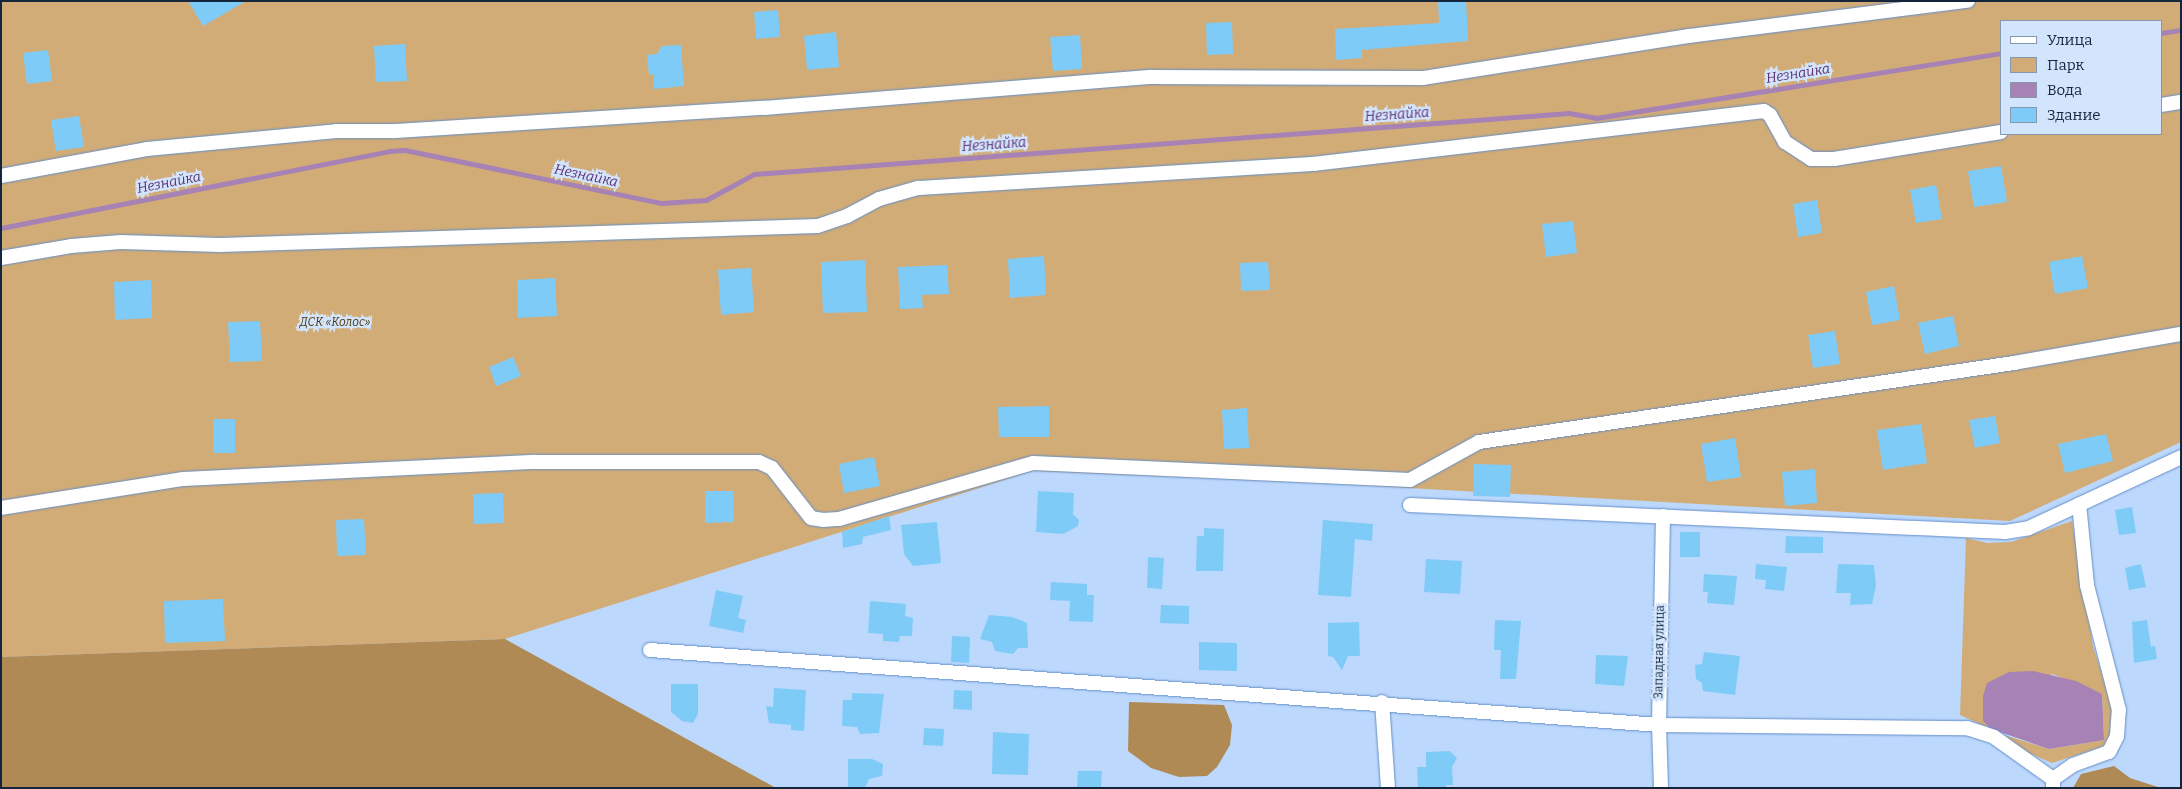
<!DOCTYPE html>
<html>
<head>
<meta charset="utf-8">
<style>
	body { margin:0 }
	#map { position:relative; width:2182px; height:789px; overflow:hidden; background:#bdd8fd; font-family:Bitter,serif }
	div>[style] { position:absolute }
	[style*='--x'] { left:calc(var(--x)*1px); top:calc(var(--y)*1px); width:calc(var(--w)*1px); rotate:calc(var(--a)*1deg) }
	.green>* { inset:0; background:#d2ac77 }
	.forest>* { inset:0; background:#af8a54 }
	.water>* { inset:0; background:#a682b5 }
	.stream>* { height:5px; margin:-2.5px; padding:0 2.5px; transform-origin:2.5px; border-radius:2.5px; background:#a682b5 }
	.building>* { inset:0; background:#7fcbf7 }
	.roads { filter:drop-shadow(0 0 1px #648fc8) drop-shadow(0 0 1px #648fc8) }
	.street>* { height:14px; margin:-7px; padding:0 7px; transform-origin:7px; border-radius:7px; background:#fff }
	span { translate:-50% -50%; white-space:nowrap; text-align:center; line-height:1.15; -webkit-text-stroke:4.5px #d2e5fd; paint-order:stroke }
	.park-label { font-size:12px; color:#4e3406; font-style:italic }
	.street-label { font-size:12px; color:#14253c }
	.water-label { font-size:14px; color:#5f3171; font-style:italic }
	.frame { position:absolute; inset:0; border:2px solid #14253c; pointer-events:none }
	.legend { position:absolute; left:2000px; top:20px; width:162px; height:115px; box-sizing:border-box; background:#d2e5fd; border:1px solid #8698b0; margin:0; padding:6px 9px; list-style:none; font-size:15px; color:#14253c }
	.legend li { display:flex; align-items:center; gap:10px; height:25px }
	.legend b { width:25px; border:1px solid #8698b0 }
</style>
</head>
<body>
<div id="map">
	<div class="green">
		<i style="clip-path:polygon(evenodd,1px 1px,2181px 1px,2181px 442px,2010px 521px,1335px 484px,1033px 471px,505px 639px,1px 657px,1px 1px,2001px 21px,2161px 21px,2161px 134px,2001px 134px,2001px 21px)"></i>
		<i style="clip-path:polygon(2072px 521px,2093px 646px,2113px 710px,2111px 735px,2105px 746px,2052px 763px,2024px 751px,2004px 735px,2049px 749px,2104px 740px,2102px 694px,2052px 674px,1983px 720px,1991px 729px,1960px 715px,1966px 538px,1987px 543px,2011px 542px)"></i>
	</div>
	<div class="forest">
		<i style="clip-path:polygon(505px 639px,776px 788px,1px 788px,1px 657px)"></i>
		<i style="clip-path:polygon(1129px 702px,1224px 705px,1232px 725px,1230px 745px,1217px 767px,1207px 776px,1179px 777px,1151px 768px,1128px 751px)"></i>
		<i style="clip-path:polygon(2114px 766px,2130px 778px,2161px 788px,2181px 788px,2073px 788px,2081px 774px)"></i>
	</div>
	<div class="water">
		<i style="clip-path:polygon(2033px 671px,2076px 681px,2102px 694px,2104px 740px,2049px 749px,1991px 729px,1983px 721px,1983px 696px,1987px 683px,2009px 672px)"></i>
	</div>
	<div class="stream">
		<i style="--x:2161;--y:33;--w:20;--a:-9"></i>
		<i style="--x:1;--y:228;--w:396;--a:-11.2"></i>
		<i style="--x:389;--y:151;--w:16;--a:-4"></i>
		<i style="--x:405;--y:150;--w:262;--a:11.7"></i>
		<i style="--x:662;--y:203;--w:44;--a:-3.9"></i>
		<i style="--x:706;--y:200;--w:55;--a:-28.4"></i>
		<i style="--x:754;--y:174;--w:817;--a:-4.28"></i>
		<i style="--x:1569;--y:113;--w:27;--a:10"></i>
		<i style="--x:1596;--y:118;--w:410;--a:-9.1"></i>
	</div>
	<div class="building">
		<i style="clip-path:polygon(188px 1px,246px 1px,203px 26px)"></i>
		<i style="clip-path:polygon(1438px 1px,1466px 1px,1468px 41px,1362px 50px,1362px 58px,1336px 60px,1335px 29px,1439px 23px)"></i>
		<i style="clip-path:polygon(778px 10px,780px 37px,756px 39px,754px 12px)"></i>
		<i style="clip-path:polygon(1232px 22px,1233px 54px,1207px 55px,1206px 23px)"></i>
		<i style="clip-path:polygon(836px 32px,839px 67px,807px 70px,804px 36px)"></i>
		<i style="clip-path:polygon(1080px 35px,1082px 69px,1053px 71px,1050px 37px)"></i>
		<i style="clip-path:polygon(405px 44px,407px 81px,376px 82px,374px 46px)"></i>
		<i style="clip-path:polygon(681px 45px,684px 86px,654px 89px,653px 74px,649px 75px,647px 55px,657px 54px,662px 46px)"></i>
		<i style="clip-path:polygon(48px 50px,52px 81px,27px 84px,23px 53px)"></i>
		<i style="clip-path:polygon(79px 116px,84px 147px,56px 151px,51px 120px)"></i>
		<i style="clip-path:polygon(2001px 166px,2007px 202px,1974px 207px,1968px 171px)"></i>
		<i style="clip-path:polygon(1936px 185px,1942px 219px,1916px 223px,1910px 190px)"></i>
		<i style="clip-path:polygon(1817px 200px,1822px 233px,1798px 237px,1793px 204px)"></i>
		<i style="clip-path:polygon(1573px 221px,1577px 253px,1546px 257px,1542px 224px)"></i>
		<i style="clip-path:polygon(1044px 256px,1046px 295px,1010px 298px,1008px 259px)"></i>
		<i style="clip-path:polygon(2082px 256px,2088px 288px,2055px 294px,2049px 262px)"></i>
		<i style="clip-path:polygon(865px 260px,867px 312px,823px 313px,821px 262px)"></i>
		<i style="clip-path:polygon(1268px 262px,1270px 290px,1241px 291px,1240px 263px)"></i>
		<i style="clip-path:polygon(947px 265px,949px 294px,922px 295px,923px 308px,900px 309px,898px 267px)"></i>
		<i style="clip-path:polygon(751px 268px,754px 312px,721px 315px,718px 270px)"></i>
		<i style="clip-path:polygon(555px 278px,557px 316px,518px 318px,517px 280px)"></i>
		<i style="clip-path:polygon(151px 280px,152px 318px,115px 320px,114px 282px)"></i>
		<i style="clip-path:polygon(1894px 286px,1900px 320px,1872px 325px,1866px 292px)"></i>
		<i style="clip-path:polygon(1953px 316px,1959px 346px,1925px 354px,1918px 323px)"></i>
		<i style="clip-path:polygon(260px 321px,262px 361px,230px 362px,228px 322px)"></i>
		<i style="clip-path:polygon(1835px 331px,1840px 364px,1813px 368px,1808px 335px)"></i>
		<i style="clip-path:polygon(513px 357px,521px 376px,496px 386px,489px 367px)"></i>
		<i style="clip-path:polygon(1049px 406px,1049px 437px,999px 437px,998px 407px)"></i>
		<i style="clip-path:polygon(1247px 408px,1249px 448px,1224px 449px,1222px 410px)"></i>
		<i style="clip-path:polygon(1995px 416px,2000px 443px,1975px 448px,1969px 420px)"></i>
		<i style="clip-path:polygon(213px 419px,235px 419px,235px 453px,213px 453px)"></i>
		<i style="clip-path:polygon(1921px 424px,1927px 463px,1883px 470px,1877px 430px)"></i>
		<i style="clip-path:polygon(2106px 434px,2113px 461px,2065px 473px,2058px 444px)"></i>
		<i style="clip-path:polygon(1735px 438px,1741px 477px,1707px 482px,1701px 444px)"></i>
		<i style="clip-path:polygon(874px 457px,880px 486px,844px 493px,839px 464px)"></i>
		<i style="clip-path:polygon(1474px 464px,1511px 465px,1510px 497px,1473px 496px)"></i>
		<i style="clip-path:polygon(1815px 469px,1817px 503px,1785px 506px,1782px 472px)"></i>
		<i style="clip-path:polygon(705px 491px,733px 491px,734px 522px,705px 523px)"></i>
		<i style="clip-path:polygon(1038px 491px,1074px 493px,1073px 514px,1079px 520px,1078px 526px,1063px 534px,1036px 532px)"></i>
		<i style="clip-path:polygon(503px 493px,504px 523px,474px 524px,473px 494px)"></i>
		<i style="clip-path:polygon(2132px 507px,2136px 533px,2119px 535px,2115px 510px)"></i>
		<i style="clip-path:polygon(889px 516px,891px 530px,863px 537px,862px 544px,843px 548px,842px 532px)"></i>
		<i style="clip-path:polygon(364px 519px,366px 555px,337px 556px,336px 520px)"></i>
		<i style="clip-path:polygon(1323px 520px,1373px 524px,1372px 541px,1355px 539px,1351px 597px,1318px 595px)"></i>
		<i style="clip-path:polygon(937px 522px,941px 563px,913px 566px,904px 554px,901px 525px)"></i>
		<i style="clip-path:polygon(1204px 528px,1224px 529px,1223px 571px,1196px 571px,1197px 536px,1204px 536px)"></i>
		<i style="clip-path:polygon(1680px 532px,1700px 532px,1700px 557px,1680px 557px)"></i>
		<i style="clip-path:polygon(1786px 536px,1823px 537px,1823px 553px,1785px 553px)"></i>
		<i style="clip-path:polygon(1148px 557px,1164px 558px,1162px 589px,1147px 588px)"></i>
		<i style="clip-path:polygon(1426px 559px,1462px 561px,1460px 594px,1424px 592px)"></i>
		<i style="clip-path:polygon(1756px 564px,1787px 567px,1784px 591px,1765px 589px,1766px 580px,1755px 579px)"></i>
		<i style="clip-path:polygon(1838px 564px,1874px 565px,1876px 585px,1872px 604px,1850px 605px,1851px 593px,1836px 593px)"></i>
		<i style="clip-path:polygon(2141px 564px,2146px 587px,2129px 590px,2125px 568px)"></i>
		<i style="clip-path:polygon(1704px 574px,1737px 576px,1734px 605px,1707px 603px,1708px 592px,1703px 592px)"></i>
		<i style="clip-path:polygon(1051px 582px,1087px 584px,1087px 595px,1094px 595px,1093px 622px,1069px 621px,1070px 601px,1050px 600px)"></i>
		<i style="clip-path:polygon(716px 590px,743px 596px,738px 618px,746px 620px,743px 633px,709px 626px)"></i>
		<i style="clip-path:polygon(223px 599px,225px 641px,165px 643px,164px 601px)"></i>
		<i style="clip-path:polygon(870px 601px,906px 604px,905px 616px,913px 618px,912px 636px,900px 636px,899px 642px,883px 641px,883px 634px,868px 633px)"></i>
		<i style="clip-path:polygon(1161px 605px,1189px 606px,1189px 624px,1160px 623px)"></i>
		<i style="clip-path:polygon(989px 615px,1012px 617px,1027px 623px,1028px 648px,1018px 648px,1013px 654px,995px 651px,992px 642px,980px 639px)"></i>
		<i style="clip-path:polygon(1495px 620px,1521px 621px,1516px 679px,1500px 679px,1501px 650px,1494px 650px)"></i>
		<i style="clip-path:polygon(2147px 620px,2151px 647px,2155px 646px,2157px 659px,2134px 663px,2132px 622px)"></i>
		<i style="clip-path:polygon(1359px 622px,1360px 656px,1348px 656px,1342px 670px,1333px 657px,1328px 656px,1328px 623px)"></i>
		<i style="clip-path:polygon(952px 636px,970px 637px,969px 663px,951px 662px)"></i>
		<i style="clip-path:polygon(1199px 642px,1237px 643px,1237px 671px,1199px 670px)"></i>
		<i style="clip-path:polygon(1704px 652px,1740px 656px,1735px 695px,1703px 691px,1702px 683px,1696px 679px,1695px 665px,1702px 664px)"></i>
		<i style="clip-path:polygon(1596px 655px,1628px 656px,1624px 686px,1595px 684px)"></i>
		<i style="clip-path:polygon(671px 684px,698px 684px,698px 714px,693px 723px,682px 721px,671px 712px)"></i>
		<i style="clip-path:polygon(774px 688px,806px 690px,804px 731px,791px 730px,791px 725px,769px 723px,766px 706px,773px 707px)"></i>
		<i style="clip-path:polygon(954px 690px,972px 691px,972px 710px,953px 709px)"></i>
		<i style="clip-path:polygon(852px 693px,884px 694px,879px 733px,860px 734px,857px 727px,842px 726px,843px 700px,852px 700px)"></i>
		<i style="clip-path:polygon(924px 728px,944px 729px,943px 746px,923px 745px)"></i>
		<i style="clip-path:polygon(993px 732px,1029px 734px,1028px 775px,992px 774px)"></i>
		<i style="clip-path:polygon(1450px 751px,1457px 758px,1452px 767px,1453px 785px,1446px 785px,1446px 788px,1418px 788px,1417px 767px,1426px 767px,1426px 752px)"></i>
		<i style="clip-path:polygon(848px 759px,872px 759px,883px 764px,882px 776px,869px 779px,865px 788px,848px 788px)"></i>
		<i style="clip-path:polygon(1078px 771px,1102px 771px,1101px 787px,1077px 787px)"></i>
	</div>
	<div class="roads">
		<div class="street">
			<i style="--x:2161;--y:105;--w:20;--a:-9"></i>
			<i style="--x:1;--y:176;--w:148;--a:-10.5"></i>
			<i style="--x:147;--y:149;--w:190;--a:-5.4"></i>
			<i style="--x:336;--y:131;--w:59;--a:0"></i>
			<i style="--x:395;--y:131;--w:370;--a:-3.6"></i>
			<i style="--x:764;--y:108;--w:389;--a:-4.6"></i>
			<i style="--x:1152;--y:77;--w:271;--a:0.2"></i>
			<i style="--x:1423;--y:78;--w:269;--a:-9"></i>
			<i style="--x:1689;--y:36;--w:281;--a:-7.2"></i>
			<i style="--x:1;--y:258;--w:71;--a:-9.7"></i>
			<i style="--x:71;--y:246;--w:50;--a:-4.6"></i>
			<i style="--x:121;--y:242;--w:99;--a:1.7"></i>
			<i style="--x:220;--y:245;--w:598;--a:-1.82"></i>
			<i style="--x:818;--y:226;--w:31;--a:-19"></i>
			<i style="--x:847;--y:216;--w:36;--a:-28"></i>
			<i style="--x:879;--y:199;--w:41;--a:-15.8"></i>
			<i style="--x:918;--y:188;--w:396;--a:-3.5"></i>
			<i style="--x:1313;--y:164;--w:454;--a:-6.7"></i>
			<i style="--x:1764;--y:111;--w:7;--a:34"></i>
			<i style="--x:1770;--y:115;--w:31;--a:61"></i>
			<i style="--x:1785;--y:142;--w:31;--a:33"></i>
			<i style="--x:1811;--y:159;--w:23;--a:0"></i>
			<i style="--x:1834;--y:159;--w:169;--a:-9.2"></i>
			<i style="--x:1410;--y:505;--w:596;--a:2.6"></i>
			<i style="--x:2005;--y:532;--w:24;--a:-9"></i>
			<i style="--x:2029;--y:528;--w:168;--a:-25"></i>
			<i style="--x:1;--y:508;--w:184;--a:-9.1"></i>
			<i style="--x:183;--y:479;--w:353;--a:-2.8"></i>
			<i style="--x:536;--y:462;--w:223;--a:0"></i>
			<i style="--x:759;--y:462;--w:14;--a:25"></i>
			<i style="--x:772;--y:468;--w:63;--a:52"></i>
			<i style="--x:811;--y:518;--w:12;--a:9"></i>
			<i style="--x:823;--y:520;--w:16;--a:-4"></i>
			<i style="--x:839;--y:519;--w:202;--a:-16.1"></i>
			<i style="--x:1033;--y:463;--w:377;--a:2.6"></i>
			<i style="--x:1410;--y:480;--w:79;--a:-28.8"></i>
			<i style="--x:1479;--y:442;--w:541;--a:-8.4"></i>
			<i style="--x:2014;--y:363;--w:169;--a:-9.9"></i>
			<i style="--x:650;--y:650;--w:1012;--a:4.25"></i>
			<i style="--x:1659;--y:725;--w:308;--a:0.6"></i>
			<i style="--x:1967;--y:728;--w:28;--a:18"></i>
			<i style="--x:1994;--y:737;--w:72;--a:35.4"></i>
			<i style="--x:1382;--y:702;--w:86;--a:86"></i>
			<i style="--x:2053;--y:786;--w:7;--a:-90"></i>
			<i style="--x:2053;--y:779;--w:24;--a:-35"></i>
			<i style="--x:2073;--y:765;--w:38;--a:-20"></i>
			<i style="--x:2109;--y:752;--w:18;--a:-63"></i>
			<i style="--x:2117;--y:736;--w:26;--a:-86"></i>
			<i style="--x:2119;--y:710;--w:129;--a:-104.4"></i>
			<i style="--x:2087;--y:585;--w:81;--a:-95.6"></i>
			<i style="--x:1661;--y:788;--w:63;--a:-91.8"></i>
			<i style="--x:1659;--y:725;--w:209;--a:-88.9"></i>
		</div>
	</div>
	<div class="park-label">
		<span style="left:335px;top:323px">ДСК «Колос»</span>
	</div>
	<div class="street-label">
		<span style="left:1660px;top:652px;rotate:-89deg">Западная улица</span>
	</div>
	<div class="water-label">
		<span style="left:1798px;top:74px;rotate:-9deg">Незнайка</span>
		<span style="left:1397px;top:115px;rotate:-4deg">Незнайка</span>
		<span style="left:994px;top:145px;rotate:-4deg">Незнайка</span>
		<span style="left:586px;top:176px;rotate:12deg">Незнайка</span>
		<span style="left:169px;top:183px;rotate:-11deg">Незнайка</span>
	</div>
	<div class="frame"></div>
	<ul class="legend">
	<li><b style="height:6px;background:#fff"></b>Улица</li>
	<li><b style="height:14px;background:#d2ac77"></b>Парк</li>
	<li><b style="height:14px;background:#a682b5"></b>Вода</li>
	<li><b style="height:14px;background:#7fcbf7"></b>Здание</li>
	</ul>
</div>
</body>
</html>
